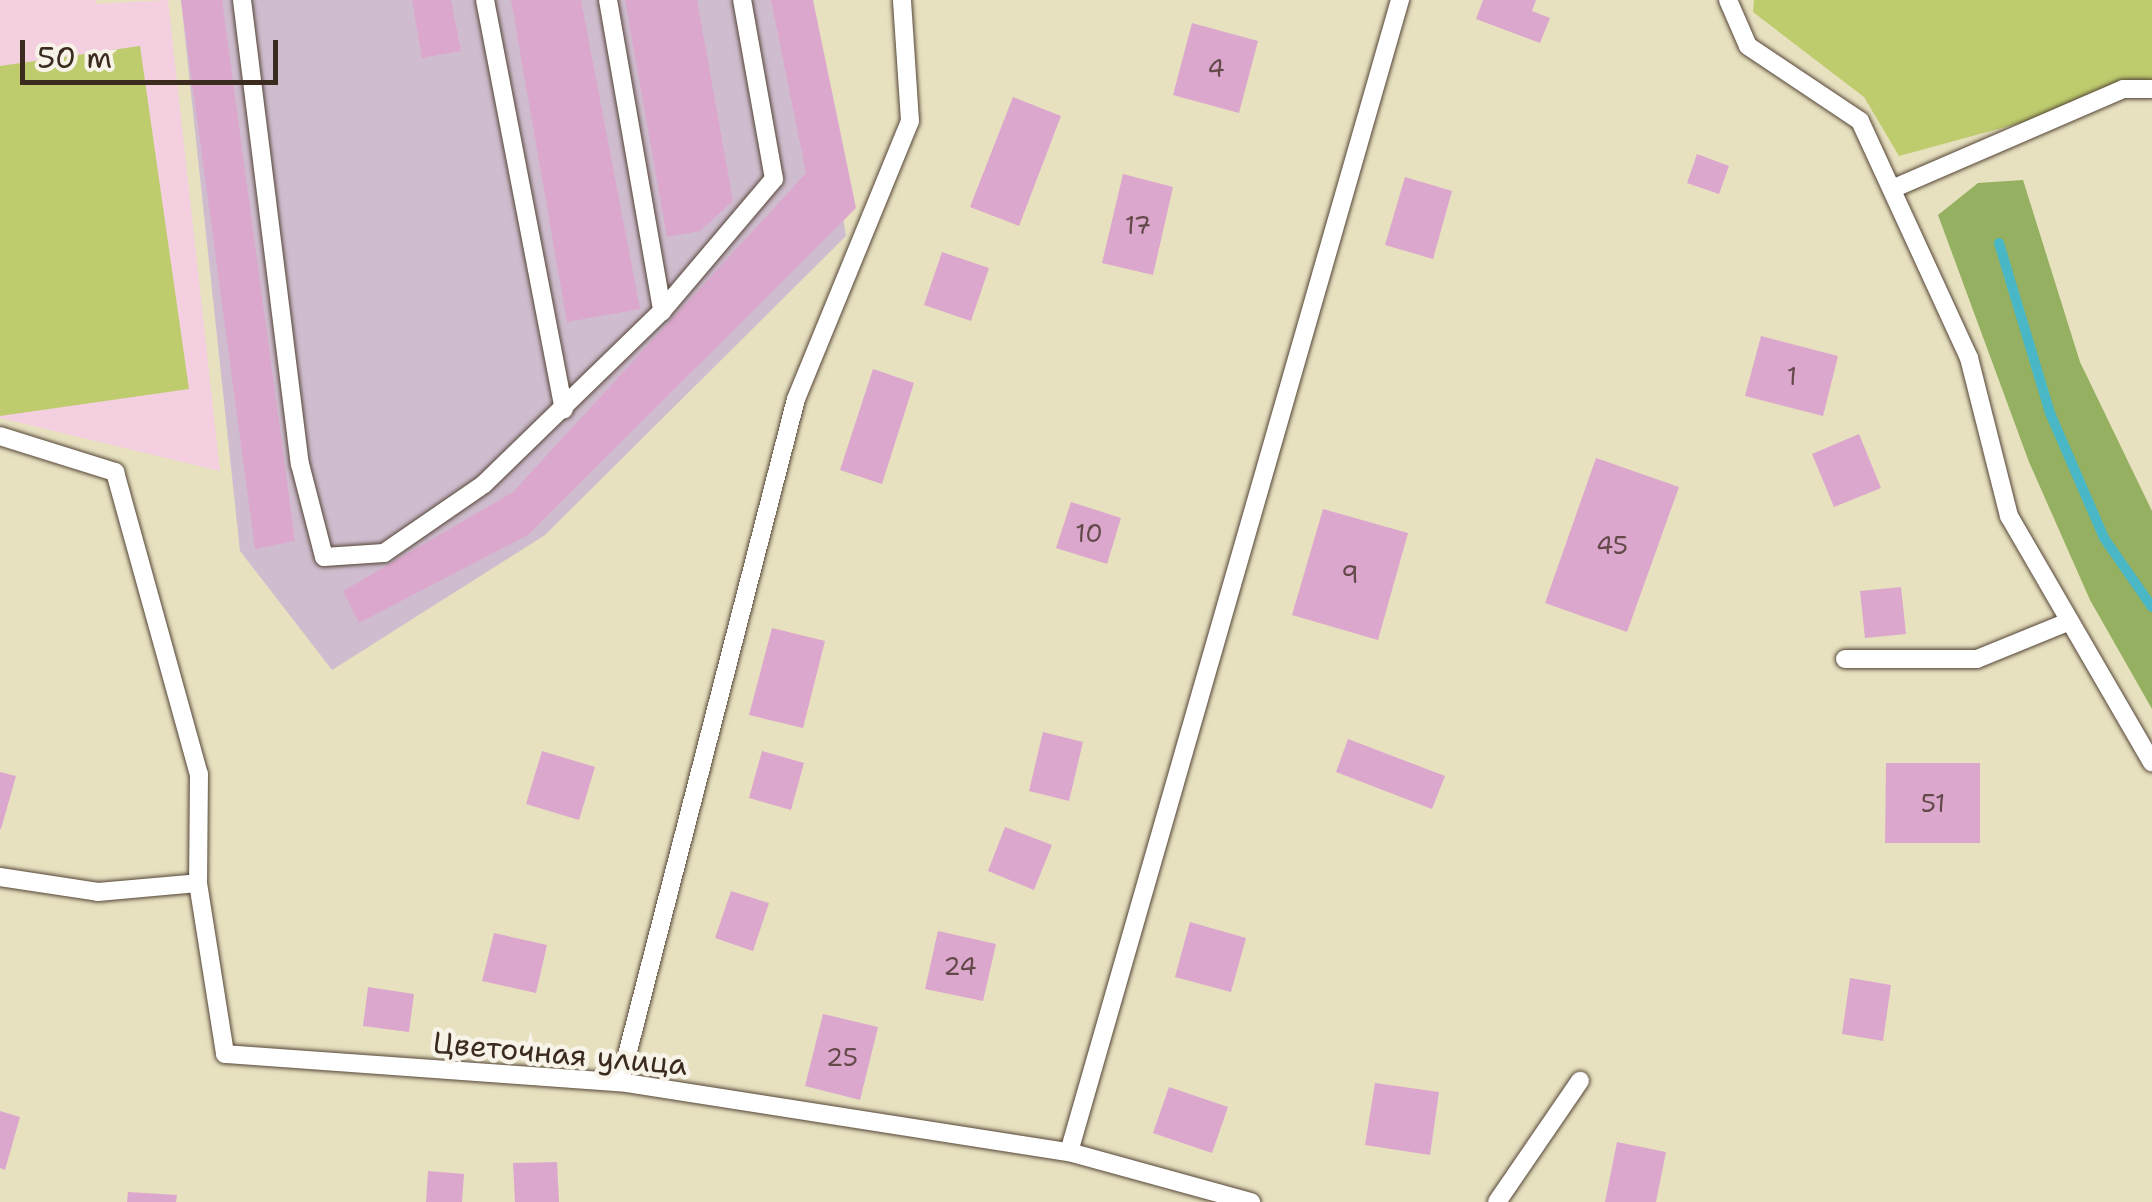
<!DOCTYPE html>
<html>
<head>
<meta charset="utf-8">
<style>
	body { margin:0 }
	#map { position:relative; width:2152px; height:1202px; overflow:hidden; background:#e7e1c0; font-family:"Shantell Sans",sans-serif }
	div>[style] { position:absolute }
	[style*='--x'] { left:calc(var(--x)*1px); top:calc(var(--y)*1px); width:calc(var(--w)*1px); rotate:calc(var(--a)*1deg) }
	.built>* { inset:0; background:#f3cfe0 }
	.industrial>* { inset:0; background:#cfbdcf }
	.green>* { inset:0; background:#becc6e }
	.forest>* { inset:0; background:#96b061 }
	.stream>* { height:10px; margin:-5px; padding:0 5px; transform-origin:5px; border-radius:5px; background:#4ab7c6 }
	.building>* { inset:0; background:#dca7cc }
	.roads { filter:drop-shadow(0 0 2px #554536) drop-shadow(0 0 2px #554536) }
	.lane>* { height:18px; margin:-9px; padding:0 9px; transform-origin:9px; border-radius:9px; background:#fff }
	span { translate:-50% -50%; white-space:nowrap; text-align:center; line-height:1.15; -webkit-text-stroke:9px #f7f3e8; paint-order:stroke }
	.number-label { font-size:25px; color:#63494a }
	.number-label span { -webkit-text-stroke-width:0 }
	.street-label { font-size:30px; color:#3b2a1e }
	.scale { position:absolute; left:20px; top:40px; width:258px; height:45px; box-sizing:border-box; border:5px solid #3b2a1e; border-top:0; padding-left:12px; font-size:30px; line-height:35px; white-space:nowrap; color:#3b2a1e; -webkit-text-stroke:8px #f7f3e8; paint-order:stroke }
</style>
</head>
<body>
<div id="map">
	<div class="built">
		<i style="clip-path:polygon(0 0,96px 0,97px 4px,168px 0,220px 471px,0 418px)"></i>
	</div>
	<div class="industrial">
		<i style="clip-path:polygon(181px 0,808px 0,846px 236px,545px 535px,332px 670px,240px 551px)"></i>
	</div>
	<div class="green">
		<i style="clip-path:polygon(1754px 0,2152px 0,2152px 87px,1899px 156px,1864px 97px,1753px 12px)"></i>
		<i style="clip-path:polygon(140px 46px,189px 389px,0 416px,0 66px)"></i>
	</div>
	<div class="forest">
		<i style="clip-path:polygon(2023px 180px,2080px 362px,2152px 511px,2152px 709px,2090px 600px,2029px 462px,1938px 215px,1978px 183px)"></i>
	</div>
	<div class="stream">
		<i style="--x:1999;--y:243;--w:177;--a:73.3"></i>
		<i style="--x:2050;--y:413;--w:136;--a:66.6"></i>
		<i style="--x:2104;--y:538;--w:84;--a:55.2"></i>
	</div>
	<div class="building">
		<i style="clip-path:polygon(181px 0,222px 0,295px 541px,255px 549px)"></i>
		<i style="clip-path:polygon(412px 0,451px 0,461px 51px,422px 58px)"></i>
		<i style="clip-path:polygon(511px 0,581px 0,640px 309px,567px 322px)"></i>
		<i style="clip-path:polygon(625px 0,697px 0,733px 201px,700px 231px,667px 237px)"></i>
		<i style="clip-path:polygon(771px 0,813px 0,856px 208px,528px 535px,359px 623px,343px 591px,513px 492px,806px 173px)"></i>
		<i style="clip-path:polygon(1483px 0,1536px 0,1532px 11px,1550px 18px,1540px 43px,1476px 19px)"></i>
		<i style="clip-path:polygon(1192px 23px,1258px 41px,1239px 113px,1173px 95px)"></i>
		<i style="clip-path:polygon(1013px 97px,1061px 116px,1019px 226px,970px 207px)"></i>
		<i style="clip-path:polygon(1697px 154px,1729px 166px,1719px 194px,1687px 183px)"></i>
		<i style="clip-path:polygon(1123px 174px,1173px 187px,1153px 275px,1102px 263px)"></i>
		<i style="clip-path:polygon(1405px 177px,1452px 191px,1433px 259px,1385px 245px)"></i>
		<i style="clip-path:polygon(942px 252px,989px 268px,971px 321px,924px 305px)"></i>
		<i style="clip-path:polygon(1761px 336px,1838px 356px,1823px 416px,1745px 396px)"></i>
		<i style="clip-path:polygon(873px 369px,914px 383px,882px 484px,840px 470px)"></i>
		<i style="clip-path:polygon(1859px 434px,1881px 488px,1834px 507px,1812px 454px)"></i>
		<i style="clip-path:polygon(1596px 458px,1679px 487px,1627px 632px,1545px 603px)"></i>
		<i style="clip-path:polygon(1071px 502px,1121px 518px,1107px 564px,1056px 548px)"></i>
		<i style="clip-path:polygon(1323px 509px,1408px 533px,1378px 640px,1292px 615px)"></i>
		<i style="clip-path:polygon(1901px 587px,1906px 634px,1865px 638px,1860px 591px)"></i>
		<i style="clip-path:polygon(772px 628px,825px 641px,803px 728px,749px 715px)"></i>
		<i style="clip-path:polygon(1043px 732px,1083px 742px,1069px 801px,1029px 791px)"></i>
		<i style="clip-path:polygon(1348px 739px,1445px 776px,1432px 809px,1336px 772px)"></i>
		<i style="clip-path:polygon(542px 751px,595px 767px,579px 820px,526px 804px)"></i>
		<i style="clip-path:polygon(762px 751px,804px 763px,791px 810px,749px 798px)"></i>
		<i style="clip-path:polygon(1886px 763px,1980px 763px,1980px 843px,1885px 843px)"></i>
		<i style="clip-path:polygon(0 772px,16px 776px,1px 829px,0 829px)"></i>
		<i style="clip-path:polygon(1005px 827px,1052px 845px,1034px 890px,988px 871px)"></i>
		<i style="clip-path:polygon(731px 891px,769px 903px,753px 951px,715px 938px)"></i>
		<i style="clip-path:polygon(1190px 922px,1246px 938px,1231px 992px,1175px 977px)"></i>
		<i style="clip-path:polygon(938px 931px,996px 944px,983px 1001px,925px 989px)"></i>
		<i style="clip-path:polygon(494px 933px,547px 945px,536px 993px,482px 981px)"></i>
		<i style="clip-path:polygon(1850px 978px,1891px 985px,1883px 1041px,1842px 1034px)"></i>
		<i style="clip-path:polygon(368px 987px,414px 994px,409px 1032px,363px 1026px)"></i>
		<i style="clip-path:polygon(823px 1014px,878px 1027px,860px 1100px,805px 1086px)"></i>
		<i style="clip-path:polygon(1375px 1083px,1439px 1092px,1430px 1155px,1365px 1145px)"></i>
		<i style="clip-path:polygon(1169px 1087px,1228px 1107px,1212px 1153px,1153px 1133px)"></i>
		<i style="clip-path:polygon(0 1111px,20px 1117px,5px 1170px,0 1168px)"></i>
		<i style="clip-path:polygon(1617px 1142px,1666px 1152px,1656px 1202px,1605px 1202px)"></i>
		<i style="clip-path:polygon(557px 1162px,559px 1202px,515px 1202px,513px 1163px)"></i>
		<i style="clip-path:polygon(428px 1171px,464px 1174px,462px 1202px,426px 1202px)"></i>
		<i style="clip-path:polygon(128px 1192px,177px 1195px,176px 1202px,127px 1202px)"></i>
	</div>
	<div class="roads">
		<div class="lane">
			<i style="--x:242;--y:0;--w:468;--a:82.9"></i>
			<i style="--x:300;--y:464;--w:96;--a:75.5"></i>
			<i style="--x:324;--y:557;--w:60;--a:-3.8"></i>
			<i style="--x:384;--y:553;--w:121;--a:-34.6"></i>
			<i style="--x:484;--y:484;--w:248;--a:-44.2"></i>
			<i style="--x:662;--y:311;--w:173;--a:-49.7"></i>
			<i style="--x:774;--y:179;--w:182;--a:-100.1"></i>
			<i style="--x:485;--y:0;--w:417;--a:79.1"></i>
			<i style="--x:608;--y:0;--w:316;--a:80.1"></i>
			<i style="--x:1728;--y:0;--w:50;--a:66.5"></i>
			<i style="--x:1748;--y:46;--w:135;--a:33.8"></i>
			<i style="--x:1860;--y:121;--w:261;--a:65.3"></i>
			<i style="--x:1969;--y:358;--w:163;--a:75.8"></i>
			<i style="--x:2009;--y:516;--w:285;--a:59.9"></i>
			<i style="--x:1892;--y:189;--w:252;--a:-23.4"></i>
			<i style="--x:2123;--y:89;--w:29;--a:0"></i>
			<i style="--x:0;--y:436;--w:121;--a:17.4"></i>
			<i style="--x:115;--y:472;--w:313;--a:74.5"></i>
			<i style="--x:199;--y:774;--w:109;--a:90.5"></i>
			<i style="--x:1845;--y:659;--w:132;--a:0"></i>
			<i style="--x:1977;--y:659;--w:100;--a:-22.2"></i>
			<i style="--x:0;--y:877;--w:99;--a:8.7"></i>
			<i style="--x:98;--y:892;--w:100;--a:-5.1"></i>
			<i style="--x:198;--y:883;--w:173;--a:81"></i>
			<i style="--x:225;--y:1054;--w:396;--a:4.1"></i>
			<i style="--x:620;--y:1082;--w:454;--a:8.9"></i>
			<i style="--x:1069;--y:1152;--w:189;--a:15.4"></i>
			<i style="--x:620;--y:1082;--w:705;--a:-75.55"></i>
			<i style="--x:796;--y:399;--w:300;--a:-67.7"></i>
			<i style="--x:910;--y:121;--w:121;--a:-93.8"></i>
			<i style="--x:1069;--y:1152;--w:1199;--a:-73.97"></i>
			<i style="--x:1497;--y:1202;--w:147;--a:-55.6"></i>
		</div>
	</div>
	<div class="number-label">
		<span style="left:1216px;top:68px">4</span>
		<span style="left:1138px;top:225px">17</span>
		<span style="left:1792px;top:376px">1</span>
		<span style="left:1089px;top:533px">10</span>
		<span style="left:1612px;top:545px">45</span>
		<span style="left:1350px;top:574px">9</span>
		<span style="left:1933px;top:803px">51</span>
		<span style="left:960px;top:966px">24</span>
		<span style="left:842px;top:1057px">25</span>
	</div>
	<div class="street-label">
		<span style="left:560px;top:1054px;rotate:5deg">Цветочная улица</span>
	</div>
	<div class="scale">50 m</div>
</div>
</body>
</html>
